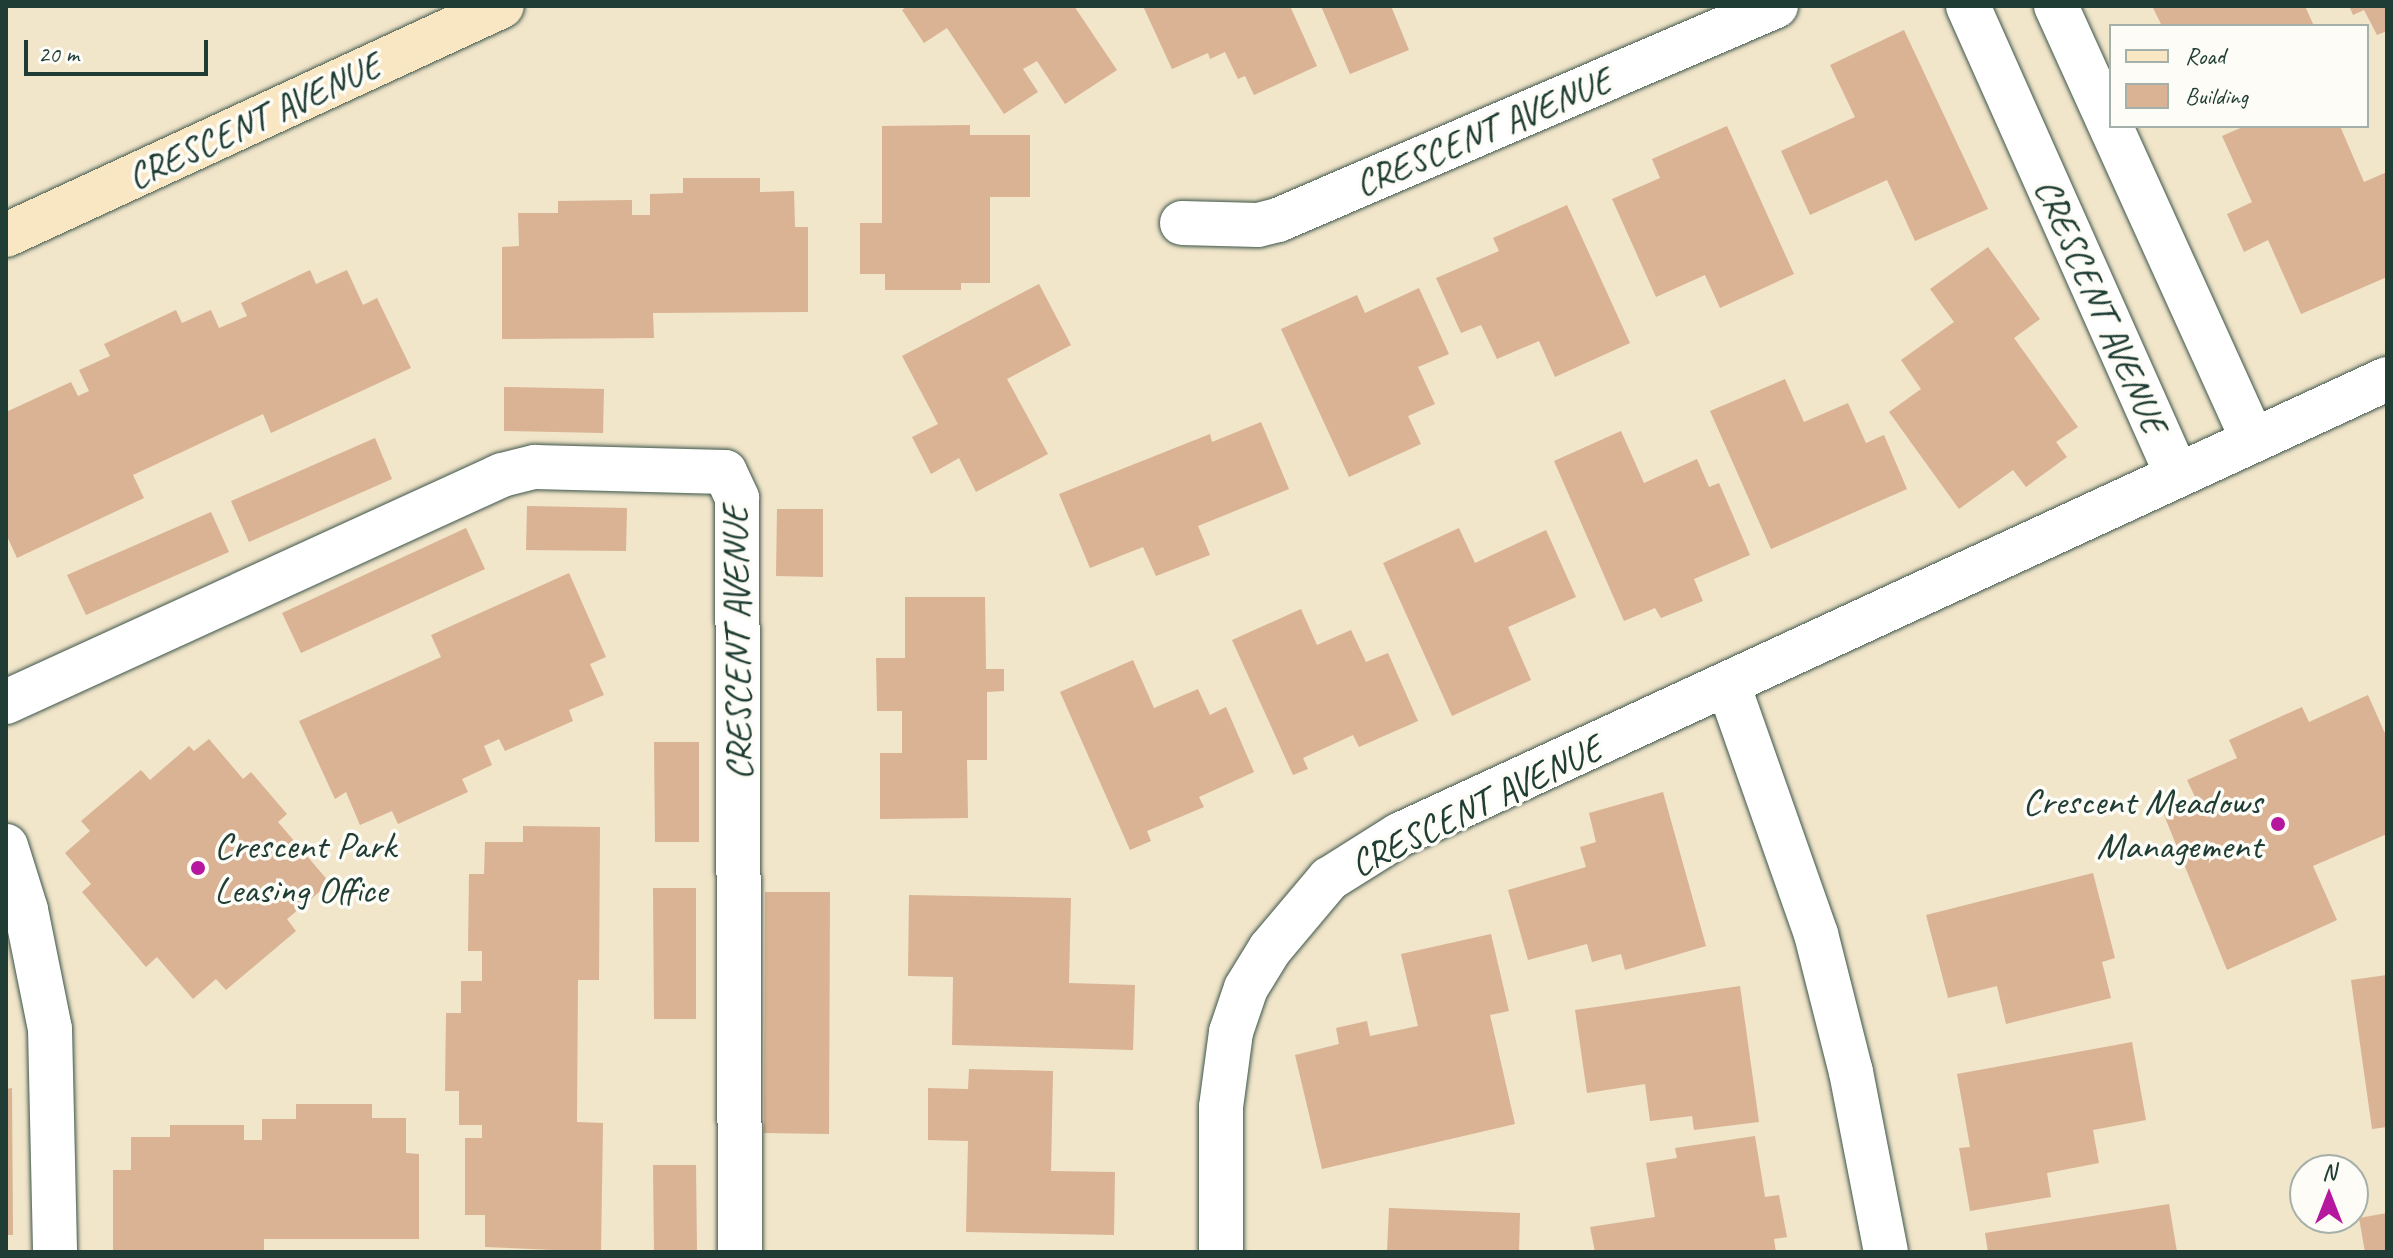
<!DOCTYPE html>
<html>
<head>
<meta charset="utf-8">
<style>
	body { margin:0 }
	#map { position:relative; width:2393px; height:1258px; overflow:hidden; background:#f1e5ca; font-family:Caveat,sans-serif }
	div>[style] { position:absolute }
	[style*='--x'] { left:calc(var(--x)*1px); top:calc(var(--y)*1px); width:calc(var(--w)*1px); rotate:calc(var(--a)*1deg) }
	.building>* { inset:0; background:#d9b394 }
	.roads { filter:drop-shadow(0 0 2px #3e564a) drop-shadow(0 0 2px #3e564a) }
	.street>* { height:44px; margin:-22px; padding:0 22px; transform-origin:22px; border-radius:22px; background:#fff }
	.secondary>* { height:44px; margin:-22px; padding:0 22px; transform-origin:22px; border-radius:22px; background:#f9e7c3 }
	.dots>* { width:22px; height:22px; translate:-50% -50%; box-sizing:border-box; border:4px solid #fdfcf7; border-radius:50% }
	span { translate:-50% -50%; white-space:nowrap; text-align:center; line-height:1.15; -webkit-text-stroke:7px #fdfcf7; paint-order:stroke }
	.street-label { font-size:38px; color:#1f3d34 }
	.poi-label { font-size:38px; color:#1f3d34 }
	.right { translate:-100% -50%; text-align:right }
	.left { translate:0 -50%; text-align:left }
	.frame { position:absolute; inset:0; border:8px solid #1f3d34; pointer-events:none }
	.legend { position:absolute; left:2109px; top:24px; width:260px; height:104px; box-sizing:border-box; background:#fdfcf7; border:2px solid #a4b0a9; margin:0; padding:10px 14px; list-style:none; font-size:24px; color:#1f3d34 }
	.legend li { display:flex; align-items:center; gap:16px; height:40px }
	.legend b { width:40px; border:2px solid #a4b0a9 }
	.north { position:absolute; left:2289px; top:1154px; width:80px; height:80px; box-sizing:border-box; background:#fdfcf7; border:2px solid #a4b0a9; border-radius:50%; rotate:0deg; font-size:22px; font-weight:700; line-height:32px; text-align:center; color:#1f3d34 }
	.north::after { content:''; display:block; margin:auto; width:28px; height:36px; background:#b5179e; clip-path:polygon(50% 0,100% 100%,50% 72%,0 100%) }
	.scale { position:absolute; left:24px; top:40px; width:184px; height:36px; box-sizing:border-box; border:4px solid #1f3d34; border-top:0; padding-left:10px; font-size:24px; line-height:28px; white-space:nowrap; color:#1f3d34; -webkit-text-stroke:6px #fdfcf7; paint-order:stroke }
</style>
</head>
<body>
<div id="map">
	<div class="building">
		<i style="clip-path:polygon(908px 6px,1074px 6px,1117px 70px,1065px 104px,1037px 61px,1023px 69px,1038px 92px,1004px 114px,947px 28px,924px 43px,902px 10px)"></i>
		<i style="clip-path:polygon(1143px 6px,1290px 6px,1317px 66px,1254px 95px,1245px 76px,1238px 79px,1225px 52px,1210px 59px,1208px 53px,1172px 69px)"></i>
		<i style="clip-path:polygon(1321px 6px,1391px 6px,1409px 50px,1350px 74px)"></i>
		<i style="clip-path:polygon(2152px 6px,2305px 6px,2314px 26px,2162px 26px)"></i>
		<i style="clip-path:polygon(2349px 6px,2387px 6px,2387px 31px,2377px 35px,2364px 10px,2353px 15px)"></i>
		<i style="clip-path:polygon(1904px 30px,1988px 209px,1915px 241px,1887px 180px,1810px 215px,1781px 151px,1855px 117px,1830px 65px)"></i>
		<i style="clip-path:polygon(970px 125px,970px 135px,1030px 135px,1030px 197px,990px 197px,990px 283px,961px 283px,961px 290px,885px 290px,885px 274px,860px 274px,860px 223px,882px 223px,882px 126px)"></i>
		<i style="clip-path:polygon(1727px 126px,1794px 274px,1720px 308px,1705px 275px,1656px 297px,1612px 199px,1660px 178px,1652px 159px)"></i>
		<i style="clip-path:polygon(2245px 126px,2340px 126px,2364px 182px,2387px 172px,2387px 277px,2301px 314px,2268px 240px,2244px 252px,2227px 214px,2252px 202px,2222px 136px)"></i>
		<i style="clip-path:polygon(683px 178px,760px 178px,760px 192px,794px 191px,795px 227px,808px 227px,808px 312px,653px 313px,654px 338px,502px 339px,502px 247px,519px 246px,518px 213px,558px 213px,558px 201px,632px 200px,632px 215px,650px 215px,650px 194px,683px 193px)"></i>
		<i style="clip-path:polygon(1567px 205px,1630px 343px,1555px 377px,1539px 341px,1497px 359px,1481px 325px,1461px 333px,1436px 278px,1499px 251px,1493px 238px)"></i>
		<i style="clip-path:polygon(1988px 247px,2040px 319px,2014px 338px,2078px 427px,2056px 442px,2067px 457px,2026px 487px,2013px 470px,1959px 509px,1889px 412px,1921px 389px,1901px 360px,1954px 322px,1930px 289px)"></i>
		<i style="clip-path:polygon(310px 270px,316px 284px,347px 270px,363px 305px,377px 298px,411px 368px,271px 433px,263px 414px,133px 475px,144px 498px,17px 558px,6px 534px,6px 412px,71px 382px,78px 396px,89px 391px,79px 370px,110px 356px,104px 344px,176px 310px,182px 323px,211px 310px,219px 328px,247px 316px,241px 303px)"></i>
		<i style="clip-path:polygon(1039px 284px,1071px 345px,1007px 379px,1048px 454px,976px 492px,959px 458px,931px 474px,912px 437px,938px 424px,902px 356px)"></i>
		<i style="clip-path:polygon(1419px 288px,1449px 354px,1418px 367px,1435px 404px,1408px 416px,1421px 444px,1349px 477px,1281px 329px,1357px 295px,1365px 313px)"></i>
		<i style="clip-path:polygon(1785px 379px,1804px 422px,1848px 403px,1866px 443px,1884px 435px,1907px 489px,1771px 549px,1710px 411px)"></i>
		<i style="clip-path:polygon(504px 387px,604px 389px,603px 433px,504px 431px)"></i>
		<i style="clip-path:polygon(1261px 422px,1289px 489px,1198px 526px,1210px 555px,1156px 576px,1143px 547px,1090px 568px,1059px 494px,1210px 434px,1212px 442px)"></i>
		<i style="clip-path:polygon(1621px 431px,1644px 483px,1697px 459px,1709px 487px,1719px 483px,1750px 555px,1694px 579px,1703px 601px,1661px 618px,1655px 608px,1624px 621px,1554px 461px)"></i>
		<i style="clip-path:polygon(375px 438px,392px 479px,249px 542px,231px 501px)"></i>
		<i style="clip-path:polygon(527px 506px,627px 508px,626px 551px,526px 550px)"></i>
		<i style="clip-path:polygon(777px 509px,823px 509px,823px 577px,776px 576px)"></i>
		<i style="clip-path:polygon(211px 512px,229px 552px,86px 615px,67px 575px)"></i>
		<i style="clip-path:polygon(466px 528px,485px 569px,301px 653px,282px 613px)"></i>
		<i style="clip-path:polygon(1459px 528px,1475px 563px,1546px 530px,1576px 597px,1508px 627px,1531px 680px,1452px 716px,1383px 563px)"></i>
		<i style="clip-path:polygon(569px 573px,606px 657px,590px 664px,604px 695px,569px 710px,573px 721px,505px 751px,499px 739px,484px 746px,492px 765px,462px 779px,468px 792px,398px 824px,392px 811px,360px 825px,346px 792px,335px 799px,299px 721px,441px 657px,431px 635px)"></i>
		<i style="clip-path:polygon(905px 597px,985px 597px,986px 669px,1004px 669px,1004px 691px,987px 692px,987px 760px,967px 760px,968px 818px,880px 819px,880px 753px,902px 753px,902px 711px,877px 711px,876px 658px,905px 658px)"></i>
		<i style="clip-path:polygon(1301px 609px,1317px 645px,1351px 630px,1366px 662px,1388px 653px,1418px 721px,1359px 747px,1353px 735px,1303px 758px,1308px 769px,1293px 775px,1232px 640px)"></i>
		<i style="clip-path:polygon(1133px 660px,1154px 708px,1198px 689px,1210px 715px,1226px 707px,1254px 772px,1199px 797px,1204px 807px,1147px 831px,1151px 841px,1130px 850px,1060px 692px)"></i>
		<i style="clip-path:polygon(2368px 695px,2387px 738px,2387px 834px,2313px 866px,2337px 920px,2227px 970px,2164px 815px,2197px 801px,2187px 780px,2237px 758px,2229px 740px,2302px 707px,2309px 722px)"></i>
		<i style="clip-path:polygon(209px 739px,243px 779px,251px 772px,287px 814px,278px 822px,330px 883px,287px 919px,296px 931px,226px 990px,216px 979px,193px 999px,157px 957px,146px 967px,82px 892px,91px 884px,65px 853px,90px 831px,81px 821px,141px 770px,150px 780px,189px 746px,194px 751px)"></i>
		<i style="clip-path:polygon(654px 742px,699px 742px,699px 842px,655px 842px)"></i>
		<i style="clip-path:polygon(1663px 792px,1706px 946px,1625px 970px,1621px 954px,1592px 962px,1587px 944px,1528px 960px,1508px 890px,1586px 867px,1580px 847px,1596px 842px,1589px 813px)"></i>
		<i style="clip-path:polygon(523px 826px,600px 827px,599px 980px,578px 980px,577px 1122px,603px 1123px,601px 1252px,485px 1247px,485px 1215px,465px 1215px,465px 1138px,482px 1138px,482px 1125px,459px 1125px,459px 1091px,445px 1091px,446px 1013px,461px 1013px,461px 981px,482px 981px,482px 951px,468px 951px,469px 874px,484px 874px,485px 842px,523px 842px)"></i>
		<i style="clip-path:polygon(2093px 873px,2115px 958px,2102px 962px,2111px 998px,2006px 1024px,1997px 986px,1948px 998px,1926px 915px)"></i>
		<i style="clip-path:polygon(653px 888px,696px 888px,696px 1019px,654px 1019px)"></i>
		<i style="clip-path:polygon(765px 892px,830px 892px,829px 1134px,764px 1133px)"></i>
		<i style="clip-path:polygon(909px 895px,1071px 898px,1069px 983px,1135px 985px,1133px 1050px,952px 1045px,953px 977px,908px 976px)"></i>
		<i style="clip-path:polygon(1491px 934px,1509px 1011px,1490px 1015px,1515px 1124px,1322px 1169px,1295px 1055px,1339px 1044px,1336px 1028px,1367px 1021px,1370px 1036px,1418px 1026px,1401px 954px)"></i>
		<i style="clip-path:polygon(2387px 975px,2387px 1127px,2372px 1129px,2351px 980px)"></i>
		<i style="clip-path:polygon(1740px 986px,1759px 1122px,1694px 1130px,1692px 1116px,1650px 1121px,1645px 1084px,1587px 1093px,1575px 1010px)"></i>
		<i style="clip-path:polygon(2132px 1042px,2146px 1120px,2093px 1130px,2099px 1163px,2047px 1173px,2051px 1197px,1970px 1211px,1959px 1148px,1970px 1147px,1957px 1074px)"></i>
		<i style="clip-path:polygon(969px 1069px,1053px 1071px,1051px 1171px,1115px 1172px,1114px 1235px,966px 1232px,968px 1141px,928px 1140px,928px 1088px,968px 1089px)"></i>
		<i style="clip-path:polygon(12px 1088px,13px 1235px,6px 1235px,6px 1089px)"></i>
		<i style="clip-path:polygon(296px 1104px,372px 1104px,372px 1118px,406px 1118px,406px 1153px,419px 1154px,419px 1239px,264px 1239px,264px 1252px,113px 1252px,113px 1170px,131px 1170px,131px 1137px,170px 1137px,170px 1125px,244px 1125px,244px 1140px,262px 1140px,262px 1119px,296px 1119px)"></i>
		<i style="clip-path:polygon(1755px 1136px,1765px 1197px,1779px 1195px,1787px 1237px,1774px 1239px,1776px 1252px,1595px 1252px,1590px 1227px,1655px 1217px,1646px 1163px,1677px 1158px,1675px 1148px)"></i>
		<i style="clip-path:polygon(653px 1165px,696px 1165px,697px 1252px,654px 1252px)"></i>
		<i style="clip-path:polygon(2169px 1204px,2177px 1252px,1988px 1252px,1985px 1233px)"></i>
		<i style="clip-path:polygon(1389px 1208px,1520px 1213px,1519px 1252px,1387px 1252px)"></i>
		<i style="clip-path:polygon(2387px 1213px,2387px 1252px,2365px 1252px,2359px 1218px)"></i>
	</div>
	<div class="roads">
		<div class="street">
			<i style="--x:1968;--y:6;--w:513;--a:65.98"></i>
			<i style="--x:2056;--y:6;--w:475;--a:65.6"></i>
			<i style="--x:1182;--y:223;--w:76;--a:1.5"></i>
			<i style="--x:1258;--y:225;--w:21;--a:-14"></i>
			<i style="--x:1278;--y:220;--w:542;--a:-23.25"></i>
			<i style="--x:1729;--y:687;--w:262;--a:70.6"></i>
			<i style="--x:1816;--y:934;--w:142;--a:75.8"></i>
			<i style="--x:1851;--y:1072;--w:183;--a:79"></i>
			<i style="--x:6;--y:702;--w:545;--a:-24.59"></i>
			<i style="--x:502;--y:475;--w:34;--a:-14"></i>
			<i style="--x:535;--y:467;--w:190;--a:1.5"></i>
			<i style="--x:725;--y:472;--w:29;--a:65"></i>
			<i style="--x:737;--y:498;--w:754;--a:89.77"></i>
			<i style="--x:6;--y:846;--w:67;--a:72.6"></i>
			<i style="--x:26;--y:910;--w:121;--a:78.6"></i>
			<i style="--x:50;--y:1029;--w:223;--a:88.7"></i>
			<i style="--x:1221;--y:1252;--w:145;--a:-90"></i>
			<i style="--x:1221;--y:1107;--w:76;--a:-82.4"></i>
			<i style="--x:1231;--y:1032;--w:46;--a:-71.2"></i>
			<i style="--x:1246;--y:988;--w:46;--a:-58.4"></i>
			<i style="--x:1270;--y:949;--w:92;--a:-49.9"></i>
			<i style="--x:1329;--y:879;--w:83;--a:-32.2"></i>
			<i style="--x:1399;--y:835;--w:1088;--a:-24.78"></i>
		</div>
		<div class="secondary">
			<i style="--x:6;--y:235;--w:546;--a:-24.78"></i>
		</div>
	</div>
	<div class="dots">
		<i style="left:2278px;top:824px;background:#b5179e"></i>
		<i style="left:198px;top:868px;background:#b5179e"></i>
	</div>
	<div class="street-label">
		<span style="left:254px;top:121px;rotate:-25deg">CRESCENT AVENUE</span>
		<span style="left:1483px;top:132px;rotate:-23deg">CRESCENT AVENUE</span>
		<span style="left:2101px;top:306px;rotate:66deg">CRESCENT AVENUE</span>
		<span style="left:737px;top:643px;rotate:-91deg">CRESCENT AVENUE</span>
		<span style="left:1476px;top:806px;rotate:-26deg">CRESCENT AVENUE</span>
	</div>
	<div class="poi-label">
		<span class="right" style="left:2262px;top:824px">Crescent Meadows<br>Management</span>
		<span class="left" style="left:214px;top:868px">Crescent Park<br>Leasing Office</span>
	</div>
	<div class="frame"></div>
	<ul class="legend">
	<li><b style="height:10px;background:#f9e7c3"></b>Road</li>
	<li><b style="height:22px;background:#d9b394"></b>Building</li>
	</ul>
	<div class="north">N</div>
	<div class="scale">20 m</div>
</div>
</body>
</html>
